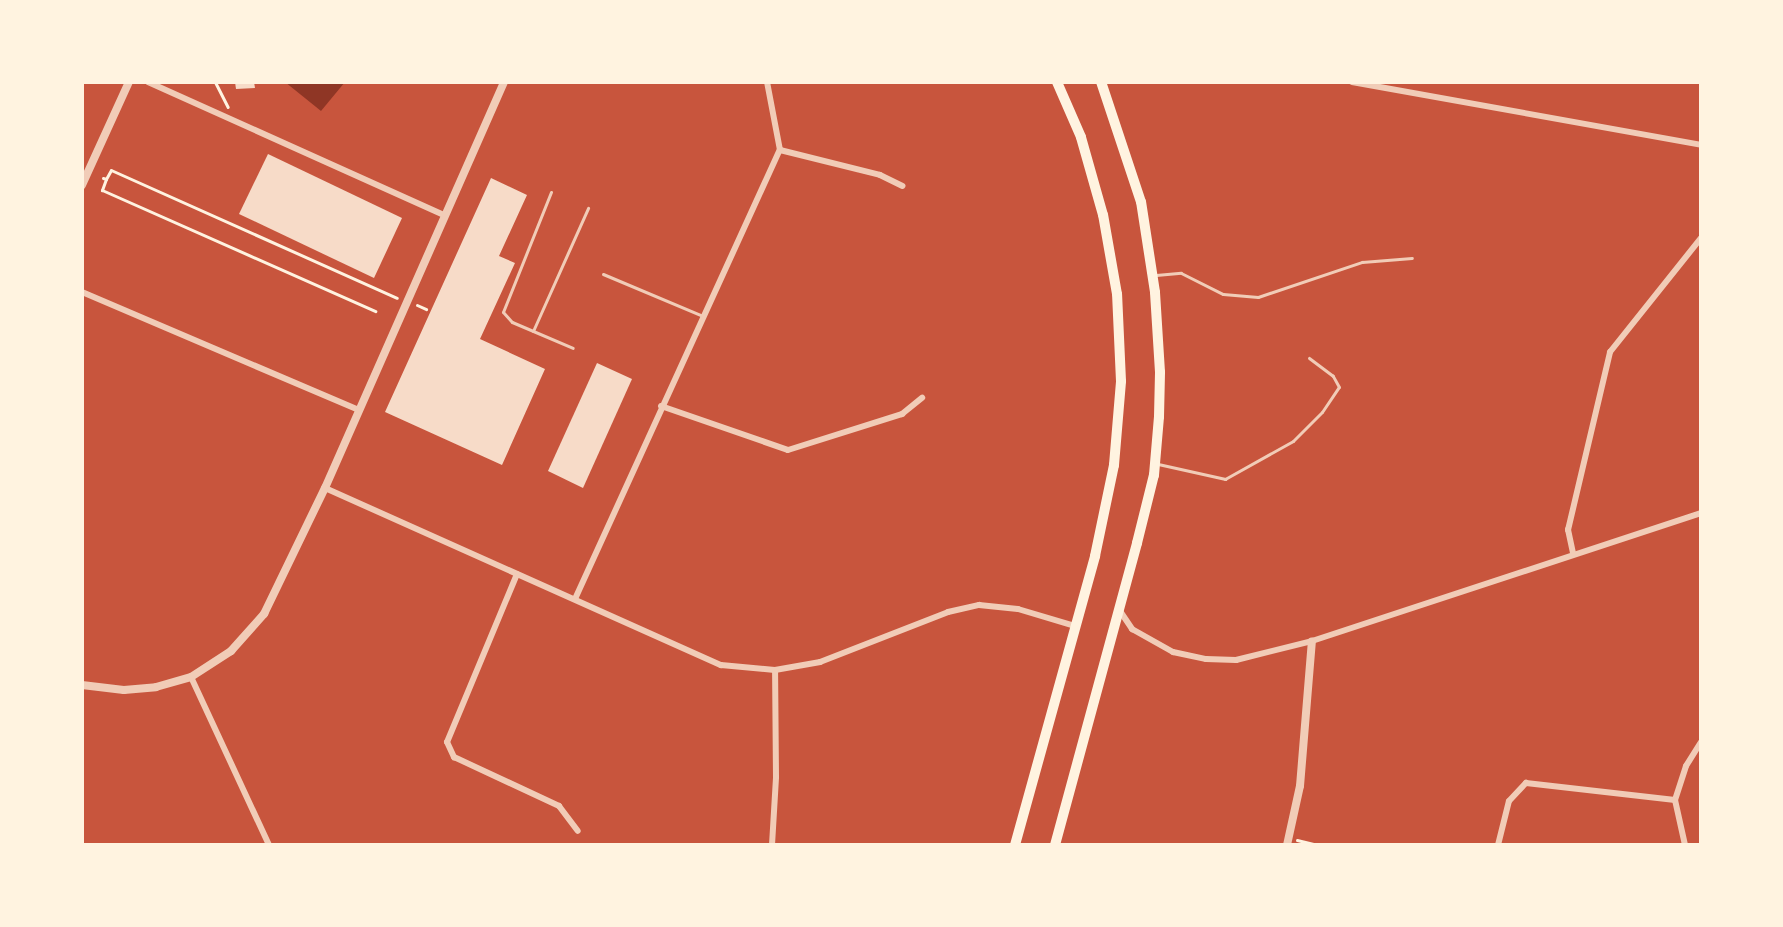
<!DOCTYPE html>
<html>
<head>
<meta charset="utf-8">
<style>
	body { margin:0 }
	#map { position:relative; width:1783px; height:927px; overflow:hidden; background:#c8553d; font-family:Commissioner,sans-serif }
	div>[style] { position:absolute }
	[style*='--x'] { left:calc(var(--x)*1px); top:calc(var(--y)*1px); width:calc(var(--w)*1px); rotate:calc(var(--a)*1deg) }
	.water>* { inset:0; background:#8f3625 }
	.building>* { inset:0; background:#f7dbc8 }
	.path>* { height:3px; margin:-1.5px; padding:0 1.5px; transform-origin:1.5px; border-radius:1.5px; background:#fff3e0 }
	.service>* { height:3px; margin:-1.5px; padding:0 1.5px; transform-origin:1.5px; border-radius:1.5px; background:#f1ccb7 }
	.minor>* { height:6px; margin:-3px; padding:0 3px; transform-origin:3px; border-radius:3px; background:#f1ccb7 }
	.tertiary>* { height:8px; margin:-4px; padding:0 4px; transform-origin:4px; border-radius:4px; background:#f1ccb7 }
	.primary>* { height:10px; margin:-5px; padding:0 5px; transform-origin:5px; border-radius:5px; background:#fff3e0 }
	span { translate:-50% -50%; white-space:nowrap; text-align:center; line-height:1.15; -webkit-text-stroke:8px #fff3e0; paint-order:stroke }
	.frame { position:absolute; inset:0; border:84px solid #fff3e0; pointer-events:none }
</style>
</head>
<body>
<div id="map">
	<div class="water">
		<i style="clip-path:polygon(285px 82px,345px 82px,321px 111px)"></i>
	</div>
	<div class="building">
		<i style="clip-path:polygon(235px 82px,254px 82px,255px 88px,236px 89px)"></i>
		<i style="clip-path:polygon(268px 154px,402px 218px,374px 278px,239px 214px)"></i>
		<i style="clip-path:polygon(491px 178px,527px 195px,499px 256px,515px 263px,480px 339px,545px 369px,502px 465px,385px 412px)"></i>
		<i style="clip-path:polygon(597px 363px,632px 379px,583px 488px,548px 471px)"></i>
	</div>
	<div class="path">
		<i style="--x:215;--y:82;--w:28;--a:63"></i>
		<i style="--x:103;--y:178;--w:3;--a:18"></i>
		<i style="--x:106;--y:179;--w:12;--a:110"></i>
		<i style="--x:102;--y:190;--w:299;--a:23.9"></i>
		<i style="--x:106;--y:179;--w:10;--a:-61"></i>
		<i style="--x:111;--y:170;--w:313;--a:24.1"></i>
		<i style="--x:417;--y:305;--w:10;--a:24"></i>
		<i style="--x:1297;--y:840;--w:21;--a:14"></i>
	</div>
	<div class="service">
		<i style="--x:551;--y:192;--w:129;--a:111.8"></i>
		<i style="--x:503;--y:312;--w:13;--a:48"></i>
		<i style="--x:512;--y:322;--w:66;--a:23.1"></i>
		<i style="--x:603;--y:274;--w:108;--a:22.8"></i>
		<i style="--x:1156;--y:275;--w:25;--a:-5"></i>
		<i style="--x:1181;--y:273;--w:47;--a:26.6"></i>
		<i style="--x:1223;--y:294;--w:35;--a:5"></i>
		<i style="--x:1258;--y:297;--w:110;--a:-18.6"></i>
		<i style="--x:1362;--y:262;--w:50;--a:-4.6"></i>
		<i style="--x:533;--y:331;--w:135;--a:-65.9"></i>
		<i style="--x:1158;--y:464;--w:69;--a:12.6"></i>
		<i style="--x:1225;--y:479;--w:78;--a:-29.2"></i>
		<i style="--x:1293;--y:441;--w:41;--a:-45"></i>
		<i style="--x:1322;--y:412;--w:30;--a:-56"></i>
		<i style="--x:1339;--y:387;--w:13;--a:-119"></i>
		<i style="--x:1333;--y:376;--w:30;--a:-143"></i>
	</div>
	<div class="minor">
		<i style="--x:148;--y:82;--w:325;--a:24.2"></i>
		<i style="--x:1352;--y:82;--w:355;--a:10.2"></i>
		<i style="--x:780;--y:150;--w:103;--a:14"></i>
		<i style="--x:880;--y:175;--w:25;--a:26"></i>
		<i style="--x:82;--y:292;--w:301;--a:23.1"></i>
		<i style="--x:661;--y:406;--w:134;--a:19.1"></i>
		<i style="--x:788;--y:450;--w:120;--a:-17.5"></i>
		<i style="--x:902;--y:414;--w:26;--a:-39"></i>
		<i style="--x:325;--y:488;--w:434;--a:24.1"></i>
		<i style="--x:721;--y:665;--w:54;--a:5.3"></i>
		<i style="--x:775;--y:670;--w:46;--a:-10.1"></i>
		<i style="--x:820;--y:662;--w:137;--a:-21.3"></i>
		<i style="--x:948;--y:612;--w:32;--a:-13"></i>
		<i style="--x:979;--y:605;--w:39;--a:6"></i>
		<i style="--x:1018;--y:609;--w:59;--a:16.6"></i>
		<i style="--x:1573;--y:553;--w:24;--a:-102"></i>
		<i style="--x:1568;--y:530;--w:183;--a:-76.7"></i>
		<i style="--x:1610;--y:352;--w:146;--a:-51.4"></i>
		<i style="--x:517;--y:574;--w:182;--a:112.6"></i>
		<i style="--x:447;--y:742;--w:17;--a:65"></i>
		<i style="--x:454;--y:757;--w:116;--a:25"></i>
		<i style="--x:559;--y:806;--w:31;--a:53"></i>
		<i style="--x:575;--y:599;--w:494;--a:-65.5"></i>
		<i style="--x:780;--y:150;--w:69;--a:-100.8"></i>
		<i style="--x:1120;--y:611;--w:22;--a:56"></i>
		<i style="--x:1132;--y:629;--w:47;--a:29.3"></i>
		<i style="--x:1173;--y:652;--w:34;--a:12"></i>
		<i style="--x:1206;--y:659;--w:30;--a:2"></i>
		<i style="--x:1236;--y:660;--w:78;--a:-14"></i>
		<i style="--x:1312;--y:641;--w:410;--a:-18.2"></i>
		<i style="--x:191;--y:677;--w:185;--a:65.1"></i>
		<i style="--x:772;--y:845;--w:68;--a:-86.6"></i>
		<i style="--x:776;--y:777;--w:107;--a:-90.5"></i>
		<i style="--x:1498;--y:845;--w:45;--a:-76"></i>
		<i style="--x:1509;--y:801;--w:25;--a:-47"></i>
		<i style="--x:1526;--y:783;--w:150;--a:6.5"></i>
		<i style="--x:1685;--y:845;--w:46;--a:-102.5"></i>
		<i style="--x:1675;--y:800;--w:36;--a:-72"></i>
		<i style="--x:1686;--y:766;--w:28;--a:-58"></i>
	</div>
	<div class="tertiary">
		<i style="--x:82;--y:185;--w:113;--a:-65.5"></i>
		<i style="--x:82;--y:685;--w:42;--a:6.8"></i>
		<i style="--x:124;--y:690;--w:32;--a:-5"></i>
		<i style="--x:156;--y:687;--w:36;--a:-16"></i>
		<i style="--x:191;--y:677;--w:48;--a:-33"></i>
		<i style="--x:231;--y:651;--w:50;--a:-48.3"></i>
		<i style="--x:264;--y:614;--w:140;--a:-64.2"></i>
		<i style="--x:325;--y:488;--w:444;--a:-66.2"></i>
		<i style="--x:1287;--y:845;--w:60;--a:-77.6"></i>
		<i style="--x:1300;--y:786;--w:145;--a:-85.3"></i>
	</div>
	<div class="primary">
		<i style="--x:1015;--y:845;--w:300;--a:-74.5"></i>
		<i style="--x:1095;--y:556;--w:93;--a:-78.2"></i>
		<i style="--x:1114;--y:465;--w:84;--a:-85.2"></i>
		<i style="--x:1121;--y:381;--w:87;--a:-92.6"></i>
		<i style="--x:1117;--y:294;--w:80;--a:-100"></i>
		<i style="--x:1103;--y:215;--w:81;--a:-105.8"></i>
		<i style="--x:1081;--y:137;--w:60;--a:-113.6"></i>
		<i style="--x:1055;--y:845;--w:313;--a:-74.8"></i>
		<i style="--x:1137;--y:543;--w:70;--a:-76"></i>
		<i style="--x:1154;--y:475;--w:58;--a:-85.1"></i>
		<i style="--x:1159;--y:417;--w:45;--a:-88.7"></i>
		<i style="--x:1160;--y:372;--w:80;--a:-93.6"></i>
		<i style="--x:1155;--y:292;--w:91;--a:-98.8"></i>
		<i style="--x:1141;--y:202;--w:126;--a:-108.4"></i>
	</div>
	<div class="frame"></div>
</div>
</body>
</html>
